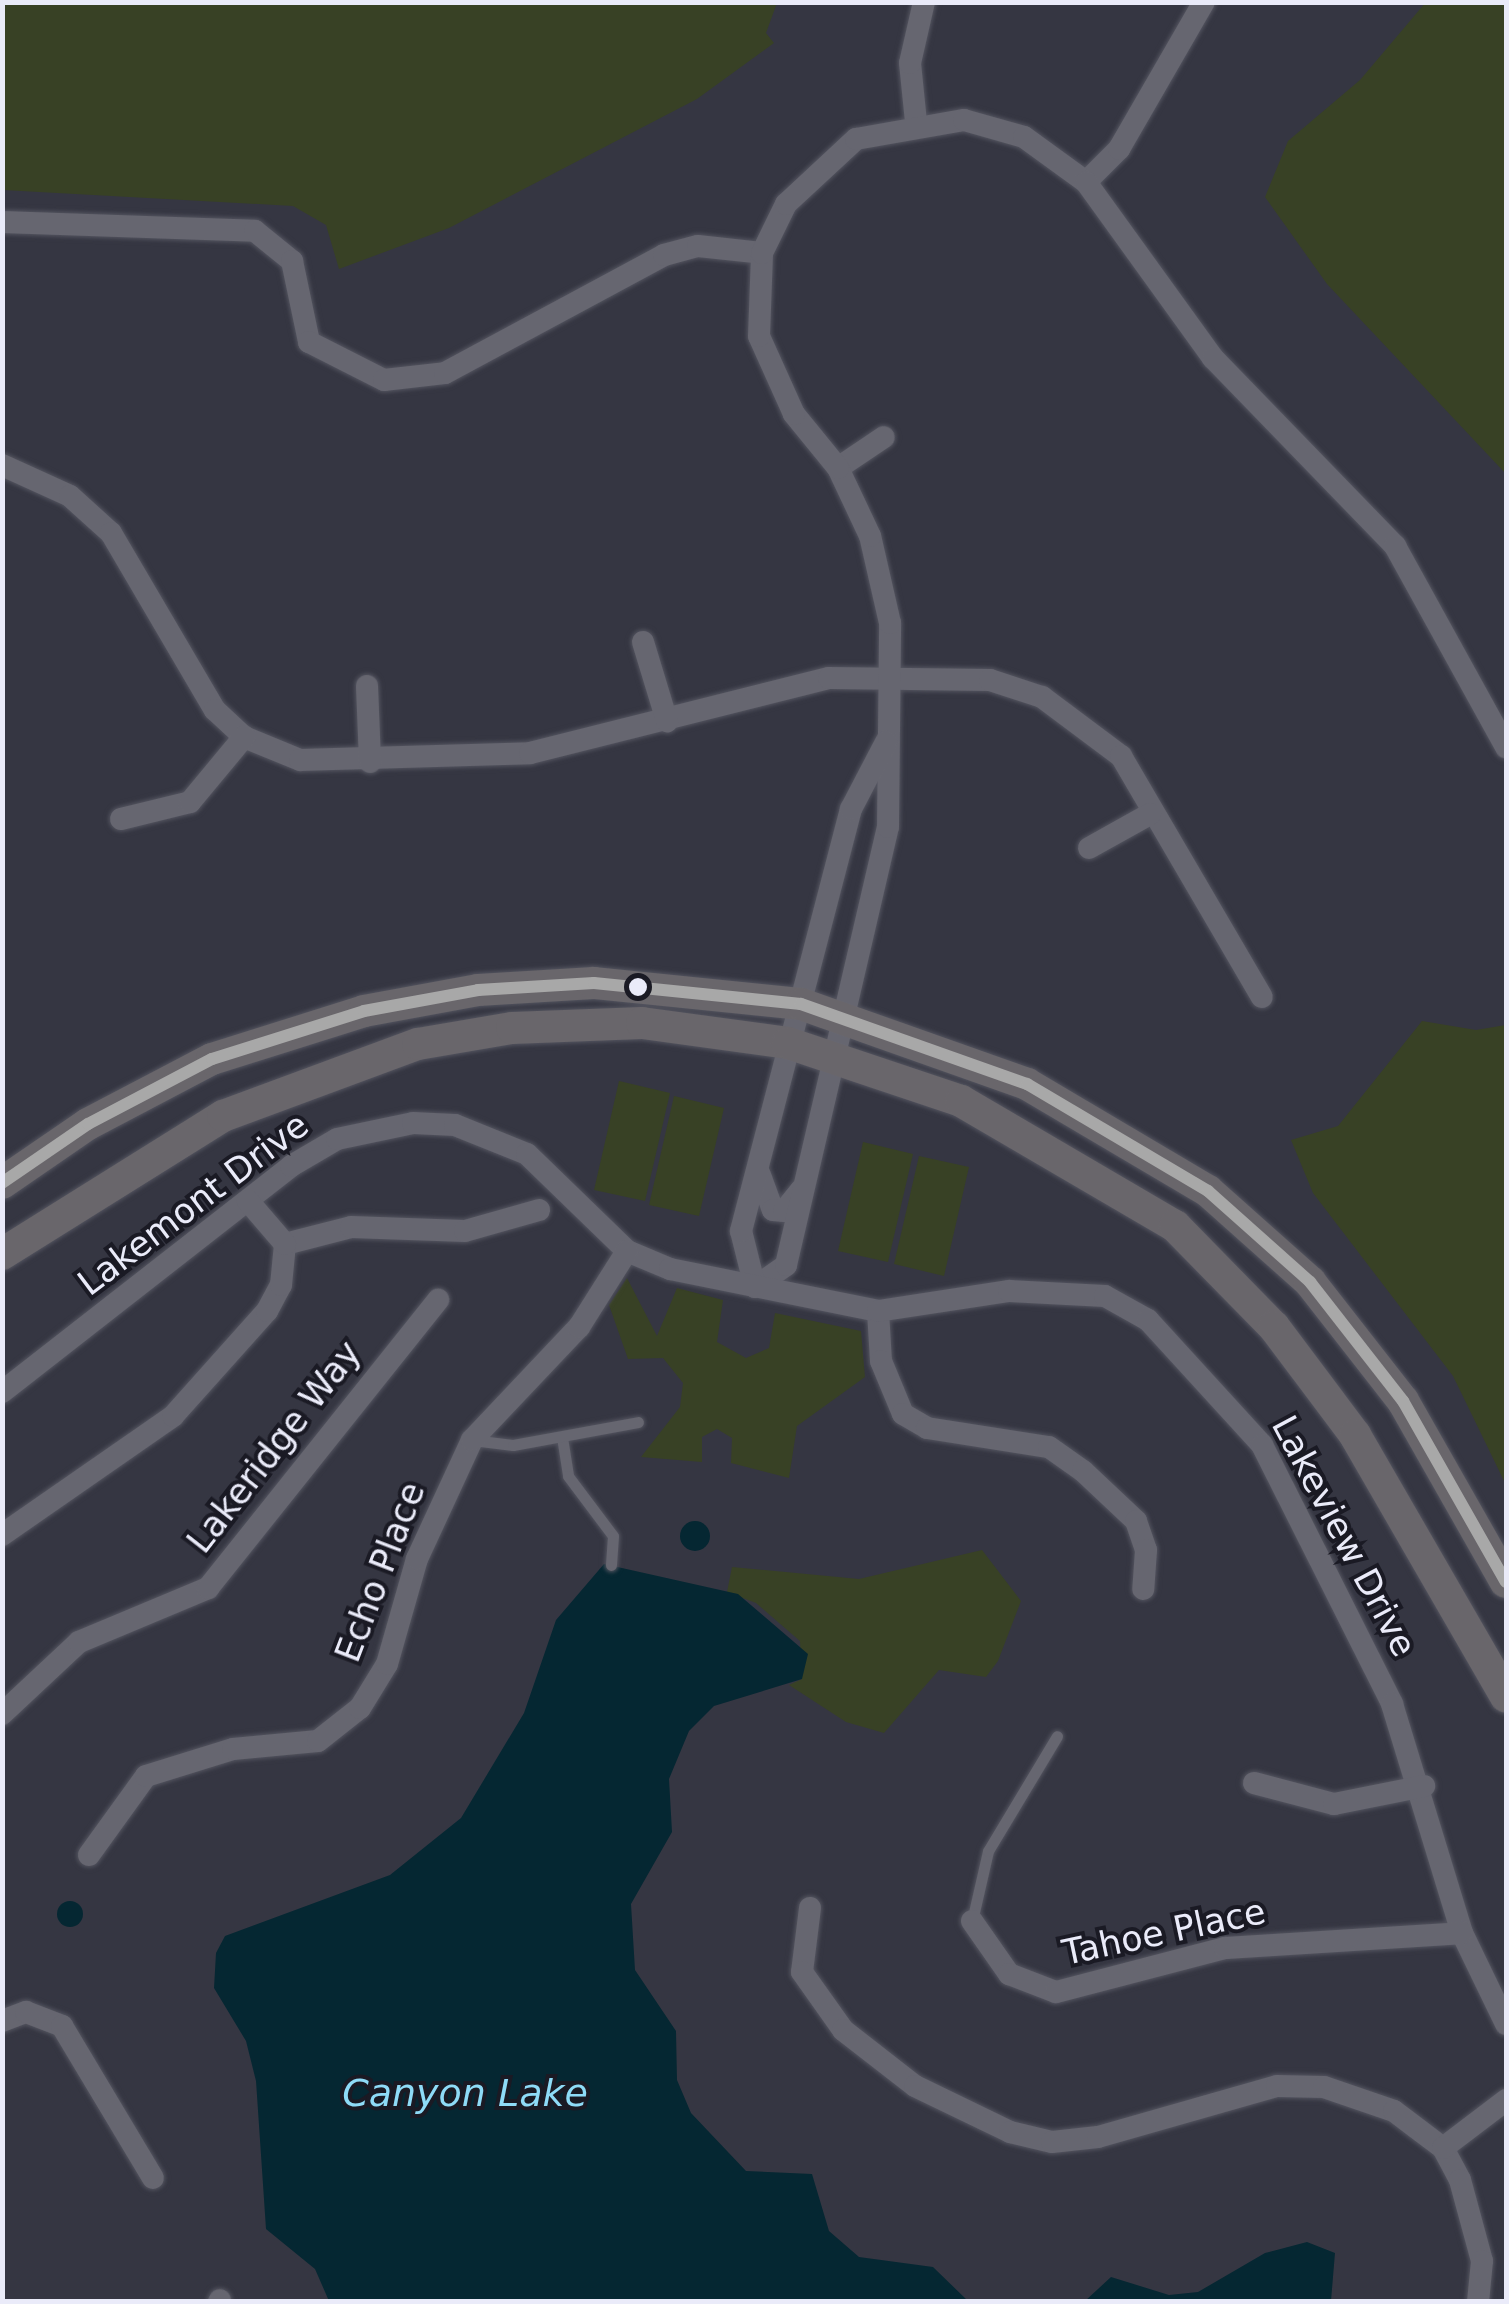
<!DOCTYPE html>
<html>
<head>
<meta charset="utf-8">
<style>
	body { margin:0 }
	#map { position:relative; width:1509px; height:2304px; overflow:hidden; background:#353642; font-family:"DejaVu Sans",sans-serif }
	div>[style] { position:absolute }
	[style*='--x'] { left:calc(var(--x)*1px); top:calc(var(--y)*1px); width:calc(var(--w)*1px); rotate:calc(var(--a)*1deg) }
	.green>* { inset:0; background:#384125 }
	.water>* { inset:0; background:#052732 }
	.round { border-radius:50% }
	.roads { filter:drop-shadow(0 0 2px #53545f) drop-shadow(0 0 2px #53545f) }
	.lane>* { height:11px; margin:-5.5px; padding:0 5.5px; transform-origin:5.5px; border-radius:5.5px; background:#666670 }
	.street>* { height:22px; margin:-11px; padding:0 11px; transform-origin:11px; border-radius:11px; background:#666670 }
	.secondary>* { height:32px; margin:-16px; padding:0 16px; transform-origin:16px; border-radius:16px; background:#69666b }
	.bus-1>* { height:12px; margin:-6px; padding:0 6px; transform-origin:6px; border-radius:6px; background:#a8a8a8 }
	.dots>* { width:28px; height:28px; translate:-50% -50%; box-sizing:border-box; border:5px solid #1a1a24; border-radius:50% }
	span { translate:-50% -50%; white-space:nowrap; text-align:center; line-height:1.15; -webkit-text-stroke:8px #1a1a24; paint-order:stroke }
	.street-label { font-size:35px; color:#eaebf9 }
	.water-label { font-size:38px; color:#8edbf7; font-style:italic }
	.frame { position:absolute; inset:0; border:5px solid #eaebf9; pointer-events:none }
</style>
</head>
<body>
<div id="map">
	<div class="green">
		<i style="clip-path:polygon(3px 2px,777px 2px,777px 3px,766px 33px,774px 43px,697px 99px,449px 228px,339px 269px,326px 225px,293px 206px,3px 190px)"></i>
		<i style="clip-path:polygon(1426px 2px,1506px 3px,1506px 474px,1327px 284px,1265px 197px,1288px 141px,1360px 80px)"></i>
		<i style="clip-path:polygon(1422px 1021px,1476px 1030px,1506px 1025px,1506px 1485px,1453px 1376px,1313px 1193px,1291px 1140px,1338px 1126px)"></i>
		<i style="clip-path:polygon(619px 1081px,670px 1093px,645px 1201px,594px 1190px)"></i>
		<i style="clip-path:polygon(674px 1096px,724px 1108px,699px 1216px,649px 1205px)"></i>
		<i style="clip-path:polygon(863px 1142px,913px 1154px,888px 1262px,838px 1251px)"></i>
		<i style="clip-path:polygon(919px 1156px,969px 1167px,944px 1276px,894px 1264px)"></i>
		<i style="clip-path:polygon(627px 1278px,657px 1336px,677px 1288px,723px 1300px,717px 1342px,746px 1358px,769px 1348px,775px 1313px,861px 1331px,865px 1377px,797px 1426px,789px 1478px,731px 1463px,732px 1438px,717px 1429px,702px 1437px,702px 1462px,641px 1457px,680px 1407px,683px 1383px,663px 1358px,628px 1359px,609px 1305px)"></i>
		<i style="clip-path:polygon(982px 1550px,1021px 1601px,998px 1661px,986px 1677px,939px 1670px,884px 1733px,846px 1722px,789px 1685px,802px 1679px,800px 1641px,756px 1603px,727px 1592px,732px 1567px,859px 1579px)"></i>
	</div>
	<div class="water">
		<i class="round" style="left:680px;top:1521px;width:30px;height:30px"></i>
		<i style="clip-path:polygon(604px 1564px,738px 1594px,808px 1654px,802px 1679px,714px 1706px,689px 1731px,669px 1779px,672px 1832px,631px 1904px,635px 1970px,676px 2031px,677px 2080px,691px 2113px,746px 2171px,812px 2174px,829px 2231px,859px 2257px,933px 2267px,968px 2301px,329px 2301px,315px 2269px,266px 2229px,256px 2081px,246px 2041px,214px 1988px,216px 1953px,225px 1936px,390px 1875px,461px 1818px,524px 1713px,556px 1620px)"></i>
		<i class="round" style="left:57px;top:1901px;width:26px;height:26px"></i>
		<i style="clip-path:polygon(1307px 2242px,1335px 2253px,1331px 2301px,1085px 2301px,1111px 2277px,1169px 2295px,1198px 2292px,1265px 2253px)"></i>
	</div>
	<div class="roads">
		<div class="lane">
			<i style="--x:562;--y:1437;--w:39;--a:81"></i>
			<i style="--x:568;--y:1476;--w:75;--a:53.1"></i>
			<i style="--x:613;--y:1536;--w:29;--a:94"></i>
			<i style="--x:472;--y:1440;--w:41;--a:7"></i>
			<i style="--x:513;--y:1445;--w:127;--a:-10.4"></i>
			<i style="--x:972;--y:1921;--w:72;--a:-77.1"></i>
			<i style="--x:988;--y:1851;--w:134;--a:-59"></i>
		</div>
		<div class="street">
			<i style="--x:916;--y:122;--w:59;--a:-95.8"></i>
			<i style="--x:910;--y:63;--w:63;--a:-77.1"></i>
			<i style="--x:1086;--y:182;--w:47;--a:-45"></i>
			<i style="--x:1119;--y:149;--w:170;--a:-60"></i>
			<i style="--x:2;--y:222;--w:253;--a:2"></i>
			<i style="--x:255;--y:231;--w:48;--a:39"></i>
			<i style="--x:292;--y:261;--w:83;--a:78.1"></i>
			<i style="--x:309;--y:342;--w:84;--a:26.9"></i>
			<i style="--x:384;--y:380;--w:61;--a:-6.5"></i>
			<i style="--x:445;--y:373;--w:249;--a:-28.3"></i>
			<i style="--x:664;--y:255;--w:35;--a:-15"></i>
			<i style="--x:698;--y:246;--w:64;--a:6.2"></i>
			<i style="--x:2;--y:465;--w:75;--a:24.5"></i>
			<i style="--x:70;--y:496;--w:55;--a:42.1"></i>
			<i style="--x:111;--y:533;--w:205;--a:59.6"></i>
			<i style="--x:215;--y:710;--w:40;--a:43"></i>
			<i style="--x:244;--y:737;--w:61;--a:22.3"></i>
			<i style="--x:300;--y:760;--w:230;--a:-1.7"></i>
			<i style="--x:530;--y:753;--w:308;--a:-14.1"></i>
			<i style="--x:829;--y:678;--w:161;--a:0.7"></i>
			<i style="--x:990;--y:680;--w:55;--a:18.1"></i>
			<i style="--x:1042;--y:697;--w:99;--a:36.8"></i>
			<i style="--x:1121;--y:756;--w:279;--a:59.7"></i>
			<i style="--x:838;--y:468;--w:55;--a:-34"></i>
			<i style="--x:643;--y:642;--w:83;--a:73.1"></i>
			<i style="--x:367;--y:686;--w:76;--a:87.7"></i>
			<i style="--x:121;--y:819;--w:71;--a:-13.8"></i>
			<i style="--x:190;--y:802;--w:85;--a:-50.3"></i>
			<i style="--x:1089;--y:848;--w:70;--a:-29.1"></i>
			<i style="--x:760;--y:1175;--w:37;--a:70"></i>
			<i style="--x:773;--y:1210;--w:11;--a:5"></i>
			<i style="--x:784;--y:1211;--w:28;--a:-51"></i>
			<i style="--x:285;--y:1244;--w:68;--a:-14.4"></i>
			<i style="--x:351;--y:1227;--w:114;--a:2"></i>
			<i style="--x:465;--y:1231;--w:77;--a:-15.8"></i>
			<i style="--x:755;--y:1287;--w:38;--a:-35"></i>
			<i style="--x:786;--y:1265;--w:450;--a:-76.9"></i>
			<i style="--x:888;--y:827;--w:204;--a:-89.4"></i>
			<i style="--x:890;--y:623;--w:89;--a:-102.9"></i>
			<i style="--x:870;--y:536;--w:75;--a:-115.2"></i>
			<i style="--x:838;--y:468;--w:70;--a:-129.2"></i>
			<i style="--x:794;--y:414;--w:85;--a:-114.2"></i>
			<i style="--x:759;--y:336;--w:83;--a:-87.9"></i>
			<i style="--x:762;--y:253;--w:55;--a:-63.9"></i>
			<i style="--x:786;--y:204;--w:96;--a:-42.9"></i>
			<i style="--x:856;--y:139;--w:110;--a:-10"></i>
			<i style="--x:964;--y:120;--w:62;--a:15.8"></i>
			<i style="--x:1024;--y:137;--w:77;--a:36"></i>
			<i style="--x:1086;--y:182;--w:217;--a:54.2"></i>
			<i style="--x:1213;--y:358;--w:262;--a:45.9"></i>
			<i style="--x:1395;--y:546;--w:230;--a:61.1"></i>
			<i style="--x:755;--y:1287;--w:58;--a:-104"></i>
			<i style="--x:741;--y:1231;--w:436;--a:-75.4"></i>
			<i style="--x:851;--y:809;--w:76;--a:-62.4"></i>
			<i style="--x:878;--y:1311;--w:50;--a:86.6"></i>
			<i style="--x:881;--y:1361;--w:57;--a:67.5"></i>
			<i style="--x:903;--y:1414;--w:28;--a:30"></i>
			<i style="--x:927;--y:1428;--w:123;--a:8.9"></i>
			<i style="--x:1049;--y:1447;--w:42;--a:35.2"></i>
			<i style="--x:1083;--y:1471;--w:73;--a:43.3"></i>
			<i style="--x:1136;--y:1521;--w:31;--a:71"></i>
			<i style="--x:1146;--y:1550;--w:39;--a:94"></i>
			<i style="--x:2;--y:1392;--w:367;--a:-38"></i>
			<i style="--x:291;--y:1166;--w:53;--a:-30.4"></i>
			<i style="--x:337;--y:1139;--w:78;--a:-11.9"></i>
			<i style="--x:413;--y:1123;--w:42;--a:2.7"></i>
			<i style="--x:455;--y:1125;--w:78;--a:21.9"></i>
			<i style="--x:527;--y:1154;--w:139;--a:44.1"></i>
			<i style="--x:627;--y:1251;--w:47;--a:22.7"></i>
			<i style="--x:670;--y:1269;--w:212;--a:11.4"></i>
			<i style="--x:878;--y:1311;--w:133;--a:-8.7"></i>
			<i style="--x:1009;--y:1291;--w:96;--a:3"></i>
			<i style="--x:1105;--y:1296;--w:49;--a:29.2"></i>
			<i style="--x:1148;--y:1320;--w:169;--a:47.6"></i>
			<i style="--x:1262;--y:1445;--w:290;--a:63.3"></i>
			<i style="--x:1392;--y:1704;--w:239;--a:73"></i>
			<i style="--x:1462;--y:1933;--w:101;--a:64.2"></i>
			<i style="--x:2;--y:1535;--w:208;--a:-34.8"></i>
			<i style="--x:173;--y:1416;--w:141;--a:-48.2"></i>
			<i style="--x:267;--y:1311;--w:30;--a:-62"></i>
			<i style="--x:281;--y:1285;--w:41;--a:-84.4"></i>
			<i style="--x:285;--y:1244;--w:57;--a:-130.7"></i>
			<i style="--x:2;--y:1714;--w:105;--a:-43.1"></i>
			<i style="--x:79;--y:1642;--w:140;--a:-22.7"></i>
			<i style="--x:208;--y:1588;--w:369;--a:-51.4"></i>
			<i style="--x:1254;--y:1783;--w:83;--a:14.7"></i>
			<i style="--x:1334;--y:1804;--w:92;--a:-11.3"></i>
			<i style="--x:89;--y:1855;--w:97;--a:-54.2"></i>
			<i style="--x:146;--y:1776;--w:91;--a:-17.2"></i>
			<i style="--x:233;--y:1749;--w:85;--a:-5.4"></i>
			<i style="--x:318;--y:1741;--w:53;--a:-38.2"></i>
			<i style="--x:360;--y:1708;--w:52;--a:-58.5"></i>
			<i style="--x:387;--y:1664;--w:109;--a:-74.1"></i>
			<i style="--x:417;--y:1559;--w:131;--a:-65.2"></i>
			<i style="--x:472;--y:1440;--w:156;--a:-46.6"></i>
			<i style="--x:579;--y:1327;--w:90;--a:-57.7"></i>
			<i style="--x:810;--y:1908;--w:64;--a:97.1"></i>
			<i style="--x:802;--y:1972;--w:71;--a:54.7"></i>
			<i style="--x:843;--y:2030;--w:91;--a:37.9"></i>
			<i style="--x:915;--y:2086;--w:106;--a:25.8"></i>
			<i style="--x:1010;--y:2132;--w:43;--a:13.4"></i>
			<i style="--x:1052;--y:2142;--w:46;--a:-6.2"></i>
			<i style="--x:1098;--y:2137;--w:186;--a:-15.9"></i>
			<i style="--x:1277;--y:2086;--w:47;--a:1.2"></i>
			<i style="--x:1324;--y:2087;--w:74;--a:18.9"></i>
			<i style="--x:1394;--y:2111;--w:61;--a:37.1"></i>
			<i style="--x:1443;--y:2148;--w:36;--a:62"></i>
			<i style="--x:1460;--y:2180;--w:84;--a:74.8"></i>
			<i style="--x:1482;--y:2261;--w:41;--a:95.6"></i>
			<i style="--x:972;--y:1921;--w:65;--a:55.1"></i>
			<i style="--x:1009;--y:1974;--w:50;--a:21"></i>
			<i style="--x:1056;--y:1992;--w:175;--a:-14.6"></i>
			<i style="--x:1225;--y:1948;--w:237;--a:-3.6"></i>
			<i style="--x:2;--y:2021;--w:26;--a:-21"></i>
			<i style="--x:26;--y:2012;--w:39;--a:21"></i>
			<i style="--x:62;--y:2026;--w:177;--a:59.1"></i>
			<i style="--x:1443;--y:2148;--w:79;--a:-37.3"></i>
			<i style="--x:219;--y:2302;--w:2;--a:-63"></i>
		</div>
		<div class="secondary">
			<i style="--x:2;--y:1183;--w:104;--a:-34.5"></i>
			<i style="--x:88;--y:1124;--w:140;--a:-27.7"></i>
			<i style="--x:212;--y:1059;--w:159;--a:-17.5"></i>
			<i style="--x:364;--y:1011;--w:116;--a:-10.4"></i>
			<i style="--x:478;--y:990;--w:116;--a:-3.5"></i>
			<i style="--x:594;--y:983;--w:208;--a:5.8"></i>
			<i style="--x:801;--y:1004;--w:240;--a:19.5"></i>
			<i style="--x:1027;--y:1084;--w:210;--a:30.6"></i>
			<i style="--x:1208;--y:1191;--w:137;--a:41.7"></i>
			<i style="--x:1310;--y:1282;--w:151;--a:52"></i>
			<i style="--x:1403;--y:1401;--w:208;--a:60.4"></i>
			<i style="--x:2;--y:1254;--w:261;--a:-32"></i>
			<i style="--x:223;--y:1116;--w:208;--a:-20.3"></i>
			<i style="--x:418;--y:1044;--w:95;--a:-9.7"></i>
			<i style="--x:512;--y:1028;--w:130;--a:-2.2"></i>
			<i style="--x:642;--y:1023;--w:147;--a:7.8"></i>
			<i style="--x:788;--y:1043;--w:182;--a:18.5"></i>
			<i style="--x:961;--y:1101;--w:248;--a:30.3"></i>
			<i style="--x:1175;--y:1226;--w:141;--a:45.6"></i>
			<i style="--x:1274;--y:1327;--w:135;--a:53.1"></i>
			<i style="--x:1355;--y:1435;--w:302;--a:60"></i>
		</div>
	</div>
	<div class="bus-1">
		<i style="--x:2;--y:1183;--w:104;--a:-34.5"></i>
		<i style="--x:88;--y:1124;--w:140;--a:-27.7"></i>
		<i style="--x:212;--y:1059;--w:159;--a:-17.5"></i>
		<i style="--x:364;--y:1011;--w:116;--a:-10.4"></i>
		<i style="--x:478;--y:990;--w:116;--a:-3.5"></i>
		<i style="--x:594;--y:983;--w:208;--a:5.8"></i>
		<i style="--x:801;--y:1004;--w:240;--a:19.5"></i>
		<i style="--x:1027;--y:1084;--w:210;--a:30.6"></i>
		<i style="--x:1208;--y:1191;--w:137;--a:41.7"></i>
		<i style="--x:1310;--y:1282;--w:151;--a:52"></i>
		<i style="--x:1403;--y:1401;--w:208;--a:60.4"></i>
	</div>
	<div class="dots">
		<i style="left:638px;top:987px;background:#eaebf9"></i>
	</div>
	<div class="street-label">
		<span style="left:193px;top:1204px;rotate:-37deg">Lakemont Drive</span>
		<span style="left:274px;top:1447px;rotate:-52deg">Lakeridge Way</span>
		<span style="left:1344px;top:1536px;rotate:62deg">Lakeview Drive</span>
		<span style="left:380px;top:1572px;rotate:-69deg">Echo Place</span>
		<span style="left:1164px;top:1932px;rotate:-12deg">Tahoe Place</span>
	</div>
	<div class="water-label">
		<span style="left:465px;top:2094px">Canyon Lake</span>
	</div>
	<div class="frame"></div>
</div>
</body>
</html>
